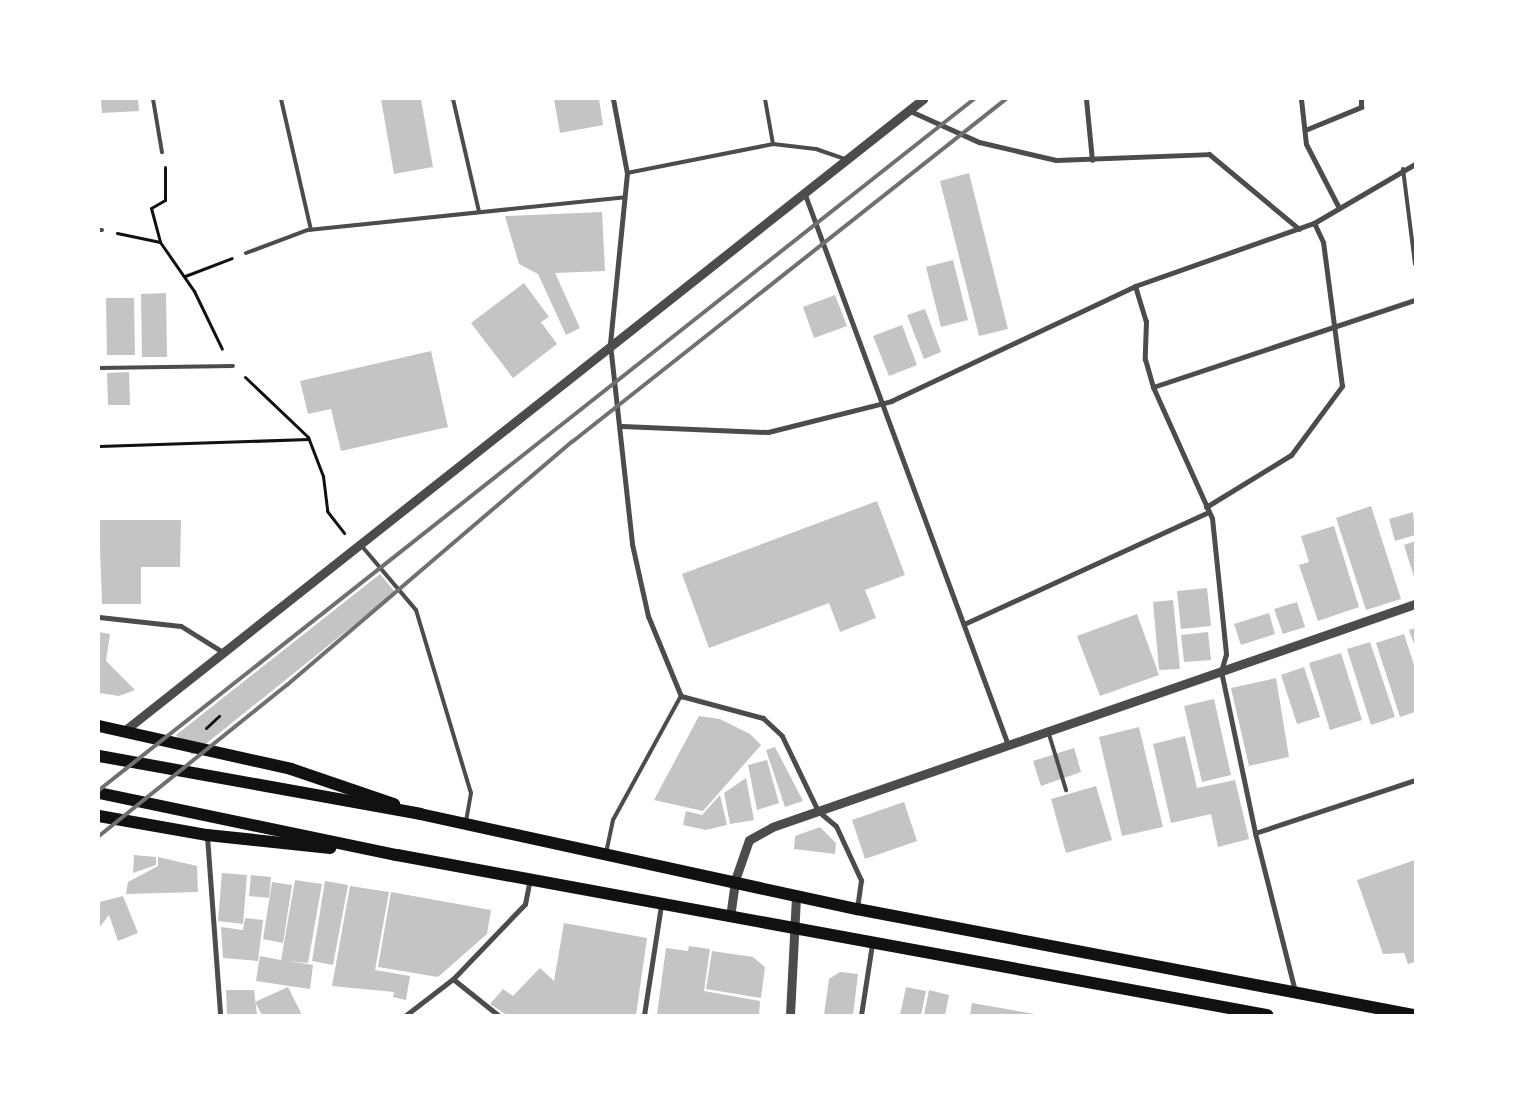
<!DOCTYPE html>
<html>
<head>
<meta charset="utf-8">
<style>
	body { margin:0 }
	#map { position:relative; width:1514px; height:1114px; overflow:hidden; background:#fff; font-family:"Archivo Narrow",sans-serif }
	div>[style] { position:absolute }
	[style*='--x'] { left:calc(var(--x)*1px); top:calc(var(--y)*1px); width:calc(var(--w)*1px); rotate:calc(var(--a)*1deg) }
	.building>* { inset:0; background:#c4c4c4 }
	.path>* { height:3px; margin:-1.5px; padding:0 1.5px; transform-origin:1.5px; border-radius:1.5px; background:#111 }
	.service>* { height:4px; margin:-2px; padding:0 2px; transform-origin:2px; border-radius:2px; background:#4c4c4c }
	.minor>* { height:5px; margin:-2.5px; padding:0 2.5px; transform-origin:2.5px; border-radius:2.5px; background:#4c4c4c }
	.tertiary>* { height:9px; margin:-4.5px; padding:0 4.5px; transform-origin:4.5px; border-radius:4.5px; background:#4c4c4c }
	.primary>* { height:12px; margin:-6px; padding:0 6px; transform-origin:6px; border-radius:6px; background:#111 }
	.rail>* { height:4px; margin:-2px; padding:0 2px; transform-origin:2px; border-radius:2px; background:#707070 }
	span { translate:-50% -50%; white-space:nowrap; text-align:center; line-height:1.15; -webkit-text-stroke:4px #fff; paint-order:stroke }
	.frame { position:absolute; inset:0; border:100px solid #fff; pointer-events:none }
</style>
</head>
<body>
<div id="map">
	<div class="building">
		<i style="clip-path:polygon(101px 99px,138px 99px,139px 111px,102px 113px)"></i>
		<i style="clip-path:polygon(381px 99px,421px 99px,433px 167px,394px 174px)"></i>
		<i style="clip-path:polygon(554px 99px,599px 99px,603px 125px,560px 133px)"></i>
		<i style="clip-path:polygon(969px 173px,1008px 329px,979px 336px,940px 181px)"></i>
		<i style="clip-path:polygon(602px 212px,605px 271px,555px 273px,580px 328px,566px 335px,538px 274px,519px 264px,505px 216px)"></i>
		<i style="clip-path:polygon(953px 260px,968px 320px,941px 327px,926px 267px)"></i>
		<i style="clip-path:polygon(524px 283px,549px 317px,541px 322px,557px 344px,513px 378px,471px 323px)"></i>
		<i style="clip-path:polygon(166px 293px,167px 357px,142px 357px,141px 294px)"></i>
		<i style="clip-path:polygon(835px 295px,847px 326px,814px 338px,803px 307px)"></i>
		<i style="clip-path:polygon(106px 298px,134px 298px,135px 355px,107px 355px)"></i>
		<i style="clip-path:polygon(925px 309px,941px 352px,924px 359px,907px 315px)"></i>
		<i style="clip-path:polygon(902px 325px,917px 365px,889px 376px,873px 336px)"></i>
		<i style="clip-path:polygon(431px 351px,448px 427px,341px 451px,331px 409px,308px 414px,300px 381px)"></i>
		<i style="clip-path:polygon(129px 372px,130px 405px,108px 405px,107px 373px)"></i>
		<i style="clip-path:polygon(877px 501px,905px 575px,865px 590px,876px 618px,840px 632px,829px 603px,709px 648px,682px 574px)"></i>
		<i style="clip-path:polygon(1371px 506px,1401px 599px,1366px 610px,1336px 518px)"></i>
		<i style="clip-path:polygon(1413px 512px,1415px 535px,1395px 541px,1389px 519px)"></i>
		<i style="clip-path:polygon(99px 520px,181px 520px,180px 567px,141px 567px,141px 604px,102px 604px)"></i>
		<i style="clip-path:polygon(1334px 526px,1359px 607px,1318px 621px,1299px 565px,1309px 562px,1301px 536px)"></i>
		<i style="clip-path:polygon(1415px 541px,1415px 580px,1404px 545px)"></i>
		<i style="clip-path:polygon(380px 574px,395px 592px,192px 755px,176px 735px)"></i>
		<i style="clip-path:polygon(1207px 588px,1211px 626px,1181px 629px,1177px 591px)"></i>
		<i style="clip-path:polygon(1173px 600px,1180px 669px,1159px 670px,1153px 602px)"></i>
		<i style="clip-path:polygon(1297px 602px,1305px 627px,1283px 634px,1274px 609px)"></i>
		<i style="clip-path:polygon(1269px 613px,1275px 634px,1241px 645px,1234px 624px)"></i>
		<i style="clip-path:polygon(1137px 614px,1159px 675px,1100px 696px,1077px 636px)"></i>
		<i style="clip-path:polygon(1415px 628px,1415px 647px,1409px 630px)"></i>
		<i style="clip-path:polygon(99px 632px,110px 634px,106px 661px,135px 690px,119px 696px,99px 693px)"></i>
		<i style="clip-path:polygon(1208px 632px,1211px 660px,1184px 662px,1181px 635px)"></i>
		<i style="clip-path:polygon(1404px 634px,1415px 668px,1415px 712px,1400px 717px,1376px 643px)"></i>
		<i style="clip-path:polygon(1370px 642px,1395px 717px,1371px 725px,1347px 649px)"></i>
		<i style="clip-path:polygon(1341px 653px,1362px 720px,1330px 730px,1309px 663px)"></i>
		<i style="clip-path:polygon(1304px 667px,1320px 717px,1297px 724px,1281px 675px)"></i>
		<i style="clip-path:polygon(1276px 678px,1289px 757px,1249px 766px,1231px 688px)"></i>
		<i style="clip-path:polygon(1214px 699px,1231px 775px,1202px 782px,1184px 706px)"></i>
		<i style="clip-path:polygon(699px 716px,720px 719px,750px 734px,761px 745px,703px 811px,654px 800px)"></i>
		<i style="clip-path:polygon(1139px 727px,1163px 827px,1122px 836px,1099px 737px)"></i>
		<i style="clip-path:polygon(1185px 736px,1197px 788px,1235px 780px,1249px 839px,1218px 847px,1211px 814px,1171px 823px,1153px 744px)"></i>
		<i style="clip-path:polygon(775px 747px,803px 801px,785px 807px,766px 750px)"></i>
		<i style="clip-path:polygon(1074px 748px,1081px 772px,1041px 786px,1033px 761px)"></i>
		<i style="clip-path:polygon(767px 760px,779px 803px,757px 810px,748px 765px)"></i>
		<i style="clip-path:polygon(746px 778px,754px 820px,730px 824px,724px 793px)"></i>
		<i style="clip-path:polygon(1096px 786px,1112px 840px,1066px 853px,1051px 799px)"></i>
		<i style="clip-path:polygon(720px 795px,727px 825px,706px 830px,683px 825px,686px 811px,702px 815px)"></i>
		<i style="clip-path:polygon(904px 802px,917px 841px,865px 859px,852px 820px)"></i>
		<i style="clip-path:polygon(820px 827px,836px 843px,835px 854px,794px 849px,795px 836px)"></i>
		<i style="clip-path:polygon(134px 855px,156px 857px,156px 865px,133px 873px)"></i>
		<i style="clip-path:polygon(158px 857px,197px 866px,198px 892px,126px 894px,128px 882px,158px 866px)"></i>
		<i style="clip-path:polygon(1415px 860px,1415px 962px,1408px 964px,1404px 953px,1383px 954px,1357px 880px)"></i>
		<i style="clip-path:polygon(222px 873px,247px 875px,243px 924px,218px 921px)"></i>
		<i style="clip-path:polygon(251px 875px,271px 877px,269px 898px,249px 896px)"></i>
		<i style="clip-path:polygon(295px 880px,322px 884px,308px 963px,288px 961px,313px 965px,310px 989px,256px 981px,260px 956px,281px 960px)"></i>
		<i style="clip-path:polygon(325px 881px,348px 885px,333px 965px,312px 961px)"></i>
		<i style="clip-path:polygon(272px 882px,292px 885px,283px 943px,263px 939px)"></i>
		<i style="clip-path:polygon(350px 886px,389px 892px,375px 970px,410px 976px,406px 1000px,393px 997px,394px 992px,332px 986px)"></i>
		<i style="clip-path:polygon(391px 892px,491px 910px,487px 934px,438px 977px,378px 967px)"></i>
		<i style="clip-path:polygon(123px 896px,138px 933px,118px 941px,109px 915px,99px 928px,99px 902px)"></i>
		<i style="clip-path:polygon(245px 918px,263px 920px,258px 961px,223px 958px,221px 927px,243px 930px)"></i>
		<i style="clip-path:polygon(564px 923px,647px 938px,636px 1015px,507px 1015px,490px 1004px,503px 989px,513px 996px,540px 968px,554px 981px)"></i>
		<i style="clip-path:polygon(689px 946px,710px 949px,704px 991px,760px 1001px,759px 1015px,657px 1015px,666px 948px,688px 951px)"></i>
		<i style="clip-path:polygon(712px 951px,753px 957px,765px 967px,761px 998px,706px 989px)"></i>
		<i style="clip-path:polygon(840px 972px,858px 974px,853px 1015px,824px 1015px,829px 979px)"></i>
		<i style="clip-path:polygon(288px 987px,302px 1015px,262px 1015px,255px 1002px)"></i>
		<i style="clip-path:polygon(906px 987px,926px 991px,921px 1015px,900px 1015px)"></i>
		<i style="clip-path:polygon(226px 990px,254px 990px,257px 1015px,227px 1015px)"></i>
		<i style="clip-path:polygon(929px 990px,949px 995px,945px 1015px,924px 1015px)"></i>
		<i style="clip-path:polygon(972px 1003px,1035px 1014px,1035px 1015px,970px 1015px)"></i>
	</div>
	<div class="path">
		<i style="--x:165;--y:167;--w:33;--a:90"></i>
		<i style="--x:165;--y:200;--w:16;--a:150"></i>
		<i style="--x:151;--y:208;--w:35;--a:75"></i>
		<i style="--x:160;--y:242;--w:60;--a:55.2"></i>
		<i style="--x:194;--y:291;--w:64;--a:64.2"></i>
		<i style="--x:117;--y:233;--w:44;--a:11.8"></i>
		<i style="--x:185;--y:276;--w:50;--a:-21"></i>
		<i style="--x:245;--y:377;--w:87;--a:43.6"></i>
		<i style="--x:308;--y:437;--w:42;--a:69"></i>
		<i style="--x:323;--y:476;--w:35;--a:83"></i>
		<i style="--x:327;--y:511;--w:28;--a:52"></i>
		<i style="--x:99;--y:446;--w:210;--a:-1.9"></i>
		<i style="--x:206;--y:728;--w:18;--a:-43"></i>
	</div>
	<div class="service">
		<i style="--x:153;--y:99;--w:54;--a:80.4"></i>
		<i style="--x:281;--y:99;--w:134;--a:77.1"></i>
		<i style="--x:453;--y:99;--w:116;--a:77"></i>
		<i style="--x:765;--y:99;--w:46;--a:79.9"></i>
		<i style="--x:1403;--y:169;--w:96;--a:82.8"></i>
		<i style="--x:627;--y:173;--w:149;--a:-11.2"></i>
		<i style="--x:773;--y:144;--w:43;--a:6.6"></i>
		<i style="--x:816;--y:149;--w:31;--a:19"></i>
		<i style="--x:99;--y:230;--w:3;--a:0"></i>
		<i style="--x:246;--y:253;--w:66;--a:-20.4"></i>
		<i style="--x:308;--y:230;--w:319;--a:-5.9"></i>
		<i style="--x:99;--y:368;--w:134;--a:-0.9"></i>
		<i style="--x:360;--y:544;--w:87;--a:49.7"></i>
		<i style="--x:416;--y:610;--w:191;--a:73.3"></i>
		<i style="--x:471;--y:793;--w:28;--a:100"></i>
		<i style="--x:1048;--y:731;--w:62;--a:73"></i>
		<i style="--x:606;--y:853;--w:34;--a:-78"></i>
		<i style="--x:613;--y:820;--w:141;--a:-61.3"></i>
	</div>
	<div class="minor">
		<i style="--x:613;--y:99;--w:75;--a:79.3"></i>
		<i style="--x:627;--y:173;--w:172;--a:95.7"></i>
		<i style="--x:610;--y:344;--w:201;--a:83.7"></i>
		<i style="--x:632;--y:544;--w:74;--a:77.5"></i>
		<i style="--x:648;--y:616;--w:87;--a:67.6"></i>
		<i style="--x:681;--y:696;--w:85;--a:15"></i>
		<i style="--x:763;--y:718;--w:26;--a:43"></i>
		<i style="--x:782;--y:736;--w:83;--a:64.4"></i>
		<i style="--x:818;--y:811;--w:23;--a:40"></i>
		<i style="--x:836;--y:826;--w:60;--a:65.2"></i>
		<i style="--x:861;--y:880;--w:29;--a:98"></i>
		<i style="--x:1086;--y:99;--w:61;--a:84.4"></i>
		<i style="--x:1301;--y:99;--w:45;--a:83.7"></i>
		<i style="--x:1306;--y:144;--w:72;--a:62.7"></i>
		<i style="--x:908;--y:110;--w:78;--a:24.3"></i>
		<i style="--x:979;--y:142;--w:79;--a:13.2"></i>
		<i style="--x:1056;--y:160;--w:153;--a:-2.2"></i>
		<i style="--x:1209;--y:154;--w:117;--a:39.8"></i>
		<i style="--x:1305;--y:130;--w:61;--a:-22.3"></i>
		<i style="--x:1361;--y:107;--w:8;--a:-90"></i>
		<i style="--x:804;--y:192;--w:589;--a:69.75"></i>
		<i style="--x:1135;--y:286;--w:37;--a:73"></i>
		<i style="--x:1146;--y:321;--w:38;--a:92"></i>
		<i style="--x:1145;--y:359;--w:29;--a:74"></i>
		<i style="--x:1153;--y:387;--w:144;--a:65.8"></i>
		<i style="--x:1212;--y:518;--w:137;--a:84.1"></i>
		<i style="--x:1226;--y:654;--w:18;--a:106"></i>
		<i style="--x:1221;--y:671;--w:166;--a:78.1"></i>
		<i style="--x:1255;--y:833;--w:163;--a:75.8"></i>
		<i style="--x:1153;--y:387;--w:276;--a:-18.4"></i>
		<i style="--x:622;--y:426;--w:146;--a:2.4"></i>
		<i style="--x:768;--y:432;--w:127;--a:-14.1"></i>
		<i style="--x:891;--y:401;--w:270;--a:-25.2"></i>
		<i style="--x:1135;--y:286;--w:190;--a:-19.4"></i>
		<i style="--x:1314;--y:223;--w:117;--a:-30.3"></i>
		<i style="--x:1206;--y:507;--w:100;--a:-31.5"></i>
		<i style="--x:1291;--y:455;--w:86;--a:-53.5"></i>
		<i style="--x:1342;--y:386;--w:145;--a:-97.5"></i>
		<i style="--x:1323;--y:242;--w:21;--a:-115"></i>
		<i style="--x:99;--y:617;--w:82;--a:6.3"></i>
		<i style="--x:181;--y:626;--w:47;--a:32"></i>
		<i style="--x:964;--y:624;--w:269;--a:-24.6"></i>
		<i style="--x:1255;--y:833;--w:169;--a:-18.3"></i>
		<i style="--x:207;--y:836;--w:179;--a:85.8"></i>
		<i style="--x:453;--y:979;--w:58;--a:38.7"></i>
		<i style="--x:406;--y:1015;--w:59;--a:-37.5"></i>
		<i style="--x:453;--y:979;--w:104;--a:-46.2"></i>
		<i style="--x:525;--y:904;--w:25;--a:-79"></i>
		<i style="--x:644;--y:1015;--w:111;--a:-81.2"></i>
		<i style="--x:861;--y:1015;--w:72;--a:-81.2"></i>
	</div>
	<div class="tertiary">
		<i style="--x:124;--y:731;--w:1019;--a:-38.34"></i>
		<i style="--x:730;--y:917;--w:37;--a:-82"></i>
		<i style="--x:735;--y:880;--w:42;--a:-70.7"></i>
		<i style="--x:749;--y:840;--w:26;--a:-29"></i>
		<i style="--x:772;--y:827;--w:681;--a:-19.13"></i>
		<i style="--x:790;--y:1015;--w:119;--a:-87.1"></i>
	</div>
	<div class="primary">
		<i style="--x:99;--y:726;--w:197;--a:12.6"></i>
		<i style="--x:291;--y:769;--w:109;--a:18.8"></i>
		<i style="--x:99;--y:756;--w:326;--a:10.2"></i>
		<i style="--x:420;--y:814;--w:447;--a:12.3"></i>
		<i style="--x:857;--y:909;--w:566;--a:10.79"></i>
		<i style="--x:99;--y:793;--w:304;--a:11.8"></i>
		<i style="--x:397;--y:855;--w:885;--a:10.42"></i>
		<i style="--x:99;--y:816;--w:110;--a:10"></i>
		<i style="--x:207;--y:835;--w:124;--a:6"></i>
	</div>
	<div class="rail">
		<i style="--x:99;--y:790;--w:1115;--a:-38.3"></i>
		<i style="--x:99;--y:836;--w:241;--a:-38.8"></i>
		<i style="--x:287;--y:685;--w:375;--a:-40.5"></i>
		<i style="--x:572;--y:442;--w:553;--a:-38.32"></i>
	</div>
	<div class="frame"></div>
</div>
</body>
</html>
